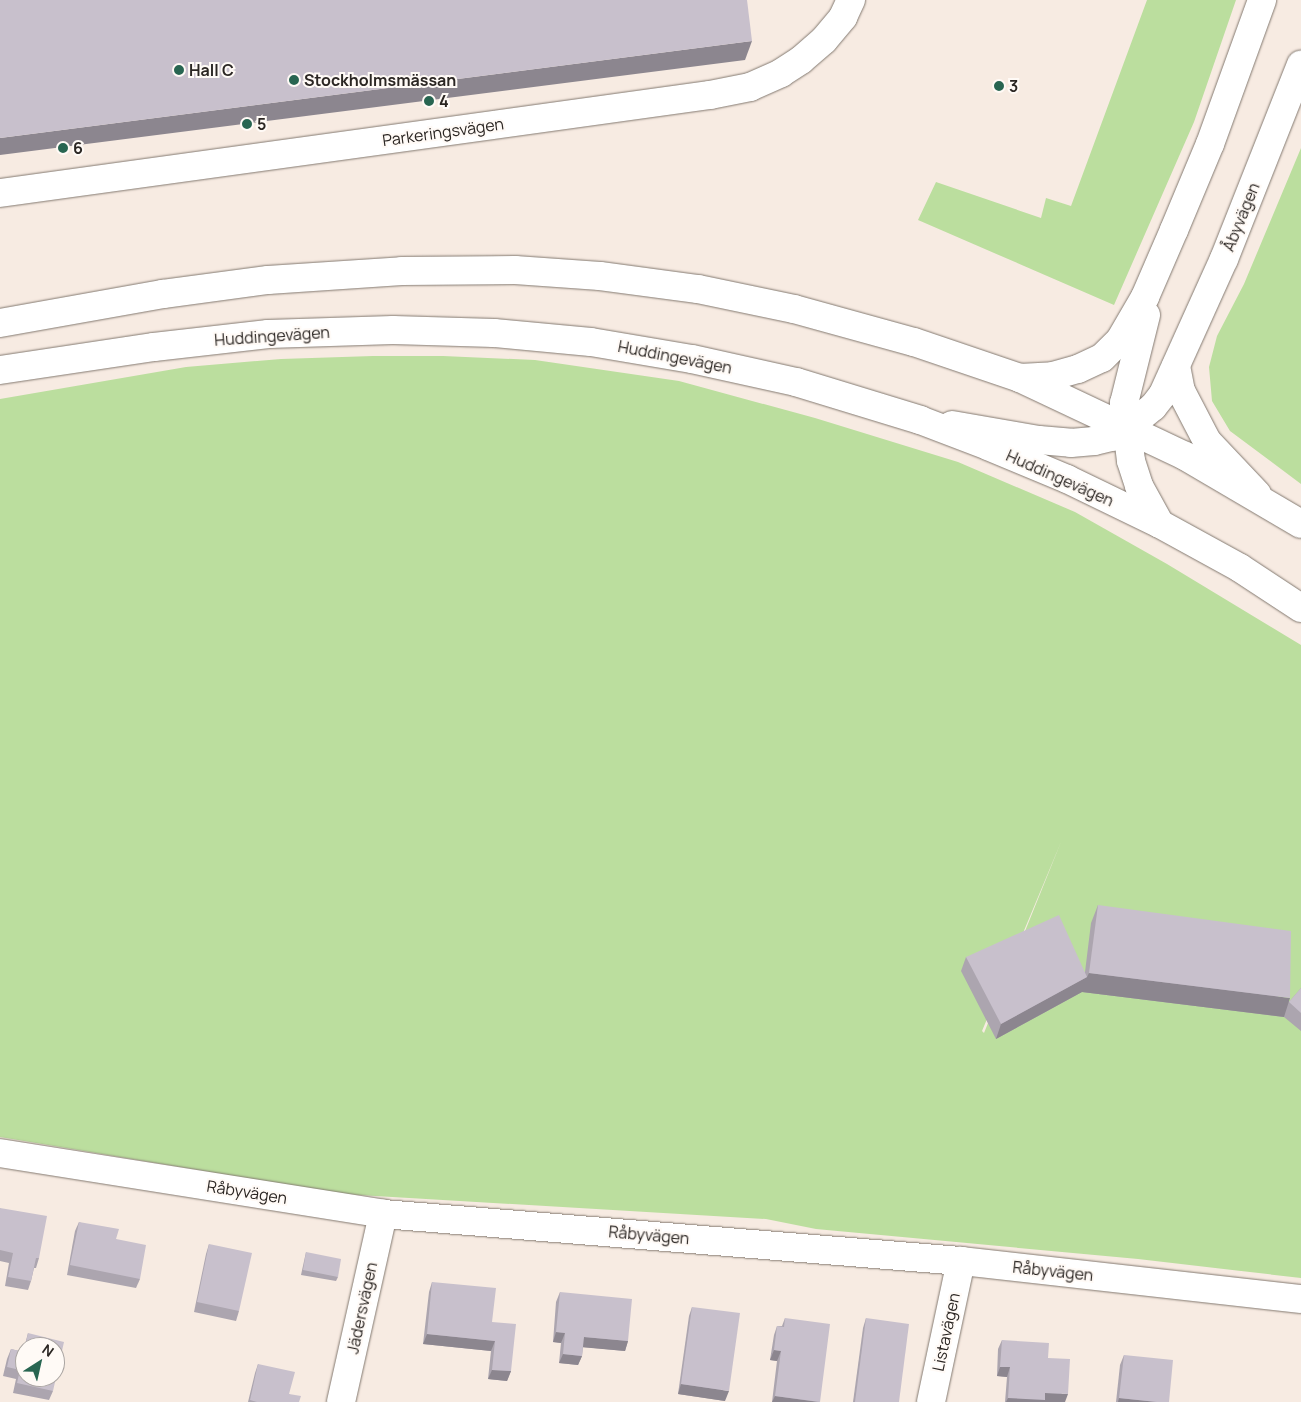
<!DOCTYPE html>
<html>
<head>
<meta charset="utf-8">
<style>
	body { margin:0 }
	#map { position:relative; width:1301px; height:1402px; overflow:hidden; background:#f7ebe2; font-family:Manrope,sans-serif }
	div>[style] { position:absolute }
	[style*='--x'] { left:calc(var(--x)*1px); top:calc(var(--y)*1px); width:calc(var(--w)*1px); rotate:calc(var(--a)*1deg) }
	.green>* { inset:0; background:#bbde9e }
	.roads { filter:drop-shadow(0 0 1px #837970) drop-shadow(0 0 1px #837970) }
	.minor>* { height:28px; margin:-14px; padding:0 14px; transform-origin:14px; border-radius:14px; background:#fff }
	.tertiary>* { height:28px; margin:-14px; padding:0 14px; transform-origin:14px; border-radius:14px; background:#fff }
	.primary>* { height:28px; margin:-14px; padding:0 14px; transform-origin:14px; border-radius:14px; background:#fff }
	.wall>* { inset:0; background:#aca5af }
	.shaded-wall>* { inset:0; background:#8c868f }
	.building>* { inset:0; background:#c8c0cc }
	.dots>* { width:14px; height:14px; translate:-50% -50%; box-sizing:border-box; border:2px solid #fffaf6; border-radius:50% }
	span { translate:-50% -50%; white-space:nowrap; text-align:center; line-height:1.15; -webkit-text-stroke:4px #fffaf6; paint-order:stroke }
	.poi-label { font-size:16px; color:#2b2623; font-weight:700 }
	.left { translate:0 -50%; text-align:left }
	.street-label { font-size:16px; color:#2b2623 }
	.north { position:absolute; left:15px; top:1337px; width:50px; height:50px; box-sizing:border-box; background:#fffaf6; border:1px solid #aaa5a2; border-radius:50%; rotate:35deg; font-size:14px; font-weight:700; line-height:20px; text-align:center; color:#2b2623 }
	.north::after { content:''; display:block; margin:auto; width:18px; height:22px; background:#286551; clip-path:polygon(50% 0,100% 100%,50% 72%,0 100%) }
</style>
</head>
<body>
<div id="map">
	<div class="green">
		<i style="clip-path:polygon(1147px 0,1236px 0,1194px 122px,1114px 305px,918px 220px,936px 182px,1041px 218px,1046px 198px,1071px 206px)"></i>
		<i style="clip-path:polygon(1301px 148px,1301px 484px,1230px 431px,1212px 401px,1209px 367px,1217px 336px,1244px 284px)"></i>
		<i style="clip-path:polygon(evenodd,373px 356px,443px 356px,535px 360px,679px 381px,815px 418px,958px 462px,1075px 512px,1167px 564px,1301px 645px,1301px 1278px,1138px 1259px,816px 1229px,766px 1219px,342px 1194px,0 1137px,0 399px,186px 367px,281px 359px,373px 356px,1061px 842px,984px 1033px,982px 1031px,1061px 842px)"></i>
	</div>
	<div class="roads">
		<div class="minor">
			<i style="--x:0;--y:193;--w:717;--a:-7.86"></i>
			<i style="--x:710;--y:95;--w:41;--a:-11.3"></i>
			<i style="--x:750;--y:87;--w:34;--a:-24"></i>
			<i style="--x:781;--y:73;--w:24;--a:-33"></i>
			<i style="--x:801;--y:60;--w:30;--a:-41"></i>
			<i style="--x:824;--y:40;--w:30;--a:-50"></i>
			<i style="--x:843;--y:17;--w:19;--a:-65"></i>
			<i style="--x:0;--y:1153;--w:388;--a:9"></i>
			<i style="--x:383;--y:1214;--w:580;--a:4.65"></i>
			<i style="--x:961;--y:1261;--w:342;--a:6.4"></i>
			<i style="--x:341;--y:1402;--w:193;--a:-77.4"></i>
			<i style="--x:931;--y:1402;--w:144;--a:-78"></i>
		</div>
		<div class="tertiary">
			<i style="--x:1146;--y:315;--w:91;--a:104"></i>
			<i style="--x:1124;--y:403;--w:58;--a:83.1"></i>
			<i style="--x:1131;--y:461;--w:26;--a:72"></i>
			<i style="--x:1139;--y:486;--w:43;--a:61.1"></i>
			<i style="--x:1176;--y:366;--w:25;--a:79"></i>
			<i style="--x:1181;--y:391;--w:56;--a:62.5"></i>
			<i style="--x:1207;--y:441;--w:73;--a:46.7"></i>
			<i style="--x:1020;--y:378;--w:33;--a:-3"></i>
			<i style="--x:1053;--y:376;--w:26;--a:-16"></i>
			<i style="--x:1078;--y:369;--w:26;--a:-25"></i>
			<i style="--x:1102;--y:358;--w:25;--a:-45"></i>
			<i style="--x:1120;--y:340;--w:50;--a:-59.8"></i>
			<i style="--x:1145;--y:297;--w:73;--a:-66.6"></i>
			<i style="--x:1174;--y:230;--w:93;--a:-67.3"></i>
			<i style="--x:1210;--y:144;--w:153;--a:-70.1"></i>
			<i style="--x:952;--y:425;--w:88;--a:9.8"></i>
			<i style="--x:1039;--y:440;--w:32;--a:5"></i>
			<i style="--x:1071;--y:443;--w:23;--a:-5"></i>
			<i style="--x:1094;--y:441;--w:18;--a:-13"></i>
			<i style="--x:1112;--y:437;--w:17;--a:-31"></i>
			<i style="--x:1127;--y:428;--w:33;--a:-39"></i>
			<i style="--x:1153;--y:407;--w:16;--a:-52"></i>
			<i style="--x:1163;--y:394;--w:148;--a:-65.7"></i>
			<i style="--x:1224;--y:259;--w:209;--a:-68.4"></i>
		</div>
		<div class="primary">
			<i style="--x:0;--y:323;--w:166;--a:-10.1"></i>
			<i style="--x:163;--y:294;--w:106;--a:-7.6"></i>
			<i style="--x:268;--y:280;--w:134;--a:-3.8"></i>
			<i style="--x:402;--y:271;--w:113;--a:-0.5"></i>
			<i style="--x:515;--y:270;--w:85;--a:4"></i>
			<i style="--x:600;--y:276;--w:99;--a:7.6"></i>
			<i style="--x:698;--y:289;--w:98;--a:11.8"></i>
			<i style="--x:794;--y:309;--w:124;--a:15.4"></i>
			<i style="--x:914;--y:342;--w:112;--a:18.8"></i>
			<i style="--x:1020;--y:378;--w:183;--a:25.3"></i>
			<i style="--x:1185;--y:456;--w:134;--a:30.4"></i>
			<i style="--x:0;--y:370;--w:156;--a:-8.5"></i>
			<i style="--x:154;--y:347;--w:115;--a:-6.5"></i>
			<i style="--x:268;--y:334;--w:125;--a:-1.8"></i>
			<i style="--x:393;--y:330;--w:101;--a:1.7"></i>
			<i style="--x:494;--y:333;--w:97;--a:5.3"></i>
			<i style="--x:591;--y:342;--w:102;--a:9.6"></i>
			<i style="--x:692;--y:359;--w:107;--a:12.5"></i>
			<i style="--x:796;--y:382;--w:130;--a:17"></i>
			<i style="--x:920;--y:420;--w:73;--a:20.9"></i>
			<i style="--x:988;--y:446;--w:86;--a:22.7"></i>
			<i style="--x:1067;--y:479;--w:103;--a:25.8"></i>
			<i style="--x:1160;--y:524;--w:91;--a:28.8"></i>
			<i style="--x:1240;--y:568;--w:73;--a:33.3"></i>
		</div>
	</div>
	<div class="wall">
		<i style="clip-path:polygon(1098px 905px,1289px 1002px,1301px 988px,1301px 1031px,1284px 1017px,1082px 992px,996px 1039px,961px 971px,966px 957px,1085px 972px,1091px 923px)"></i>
		<i style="clip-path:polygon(0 1208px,39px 1258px,36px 1268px,34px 1268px,31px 1281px,28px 1290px,5px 1286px,9px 1263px,0 1261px)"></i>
		<i style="clip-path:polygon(79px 1222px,116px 1239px,140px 1279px,136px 1288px,67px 1275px,75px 1231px)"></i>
		<i style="clip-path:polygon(209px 1244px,239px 1311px,236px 1321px,194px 1312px,206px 1254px)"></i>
		<i style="clip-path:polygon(306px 1252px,338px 1277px,336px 1281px,301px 1275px)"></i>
		<i style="clip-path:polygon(432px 1282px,492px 1322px,511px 1371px,507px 1381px,488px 1379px,491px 1351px,423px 1344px,429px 1292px)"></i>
		<i style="clip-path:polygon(560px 1292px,628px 1341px,625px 1351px,583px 1347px,582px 1356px,578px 1365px,559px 1363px,561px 1343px,553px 1342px,556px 1302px)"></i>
		<i style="clip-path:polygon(692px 1307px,725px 1401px,678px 1394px,689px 1316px)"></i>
		<i style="clip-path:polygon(785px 1318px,820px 1402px,772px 1402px,777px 1361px,770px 1360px,774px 1335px,777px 1326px,782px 1326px)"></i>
		<i style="clip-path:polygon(866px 1318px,899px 1402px,853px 1402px,863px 1328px)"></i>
		<i style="clip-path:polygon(28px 1333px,53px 1391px,49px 1400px,13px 1393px,16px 1379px,3px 1376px,7px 1359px,11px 1349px,23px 1352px)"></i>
		<i style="clip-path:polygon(1002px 1340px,1048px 1358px,1065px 1402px,1005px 1402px,1007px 1377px,997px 1376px,998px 1349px)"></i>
		<i style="clip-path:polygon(1124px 1355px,1169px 1402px,1116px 1402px,1120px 1365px)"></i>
		<i style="clip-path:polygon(258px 1364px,289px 1394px,299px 1402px,248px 1402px,255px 1373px)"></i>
	</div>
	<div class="shaded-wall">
		<i style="clip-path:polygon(752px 41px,745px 60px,0 155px,0 138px)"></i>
		<i style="clip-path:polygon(1089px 973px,1290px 998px,1284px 1017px,1082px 992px,996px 1039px,1001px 1024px,1087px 977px)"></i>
		<i style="clip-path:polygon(556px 1332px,565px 1333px,561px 1343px,553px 1342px)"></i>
		<i style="clip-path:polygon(427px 1334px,495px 1341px,491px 1351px,423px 1344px)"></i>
		<i style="clip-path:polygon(584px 1337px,628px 1341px,625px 1351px,580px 1347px)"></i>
		<i style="clip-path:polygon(774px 1350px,781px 1351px,777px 1361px,770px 1360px)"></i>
		<i style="clip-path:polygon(563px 1354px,582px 1356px,578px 1365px,559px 1363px)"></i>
		<i style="clip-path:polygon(1000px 1367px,1010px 1367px,1007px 1377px,997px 1376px)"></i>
		<i style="clip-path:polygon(492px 1370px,511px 1371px,507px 1381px,488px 1379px)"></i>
		<i style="clip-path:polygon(681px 1384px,729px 1391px,725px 1401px,678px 1394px)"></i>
		<i style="clip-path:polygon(1045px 1393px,1068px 1394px,1065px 1402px,1006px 1402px,1008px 1398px)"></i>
		<i style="clip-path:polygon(775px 1396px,818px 1402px,772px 1402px)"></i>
		<i style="clip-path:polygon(1119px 1398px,1157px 1402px,1118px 1402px)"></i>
	</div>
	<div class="building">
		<i style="clip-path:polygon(0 0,747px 0,752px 41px,0 138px)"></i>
		<i style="clip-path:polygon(1098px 905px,1291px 931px,1290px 998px,1089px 973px)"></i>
		<i style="clip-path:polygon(1059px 915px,1087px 977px,1001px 1024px,966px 957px)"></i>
		<i style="clip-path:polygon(1301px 988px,1301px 1013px,1289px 1002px)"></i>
		<i style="clip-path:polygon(0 1208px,47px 1216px,39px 1258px,36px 1258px,31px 1281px,8px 1277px,13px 1253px,0 1250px)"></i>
		<i style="clip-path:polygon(79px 1222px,119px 1229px,116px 1239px,146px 1245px,140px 1279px,70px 1265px)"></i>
		<i style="clip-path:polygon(209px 1244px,252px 1253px,239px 1311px,197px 1302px)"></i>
		<i style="clip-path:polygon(306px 1252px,341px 1259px,338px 1277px,303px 1270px)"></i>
		<i style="clip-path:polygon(432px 1282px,496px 1288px,492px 1322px,516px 1324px,511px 1371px,492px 1370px,495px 1341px,427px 1334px)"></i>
		<i style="clip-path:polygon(560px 1292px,632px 1299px,628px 1341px,584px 1337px,582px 1356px,563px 1354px,565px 1333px,556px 1332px)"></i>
		<i style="clip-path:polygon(692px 1307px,740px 1313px,729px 1391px,681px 1384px)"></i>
		<i style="clip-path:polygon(785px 1318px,830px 1324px,820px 1402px,775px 1396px,781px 1351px,774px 1350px,777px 1326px,784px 1327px)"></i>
		<i style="clip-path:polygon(866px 1318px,909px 1324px,899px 1402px,855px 1402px)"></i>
		<i style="clip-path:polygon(28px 1333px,64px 1342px,53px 1391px,17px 1383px,20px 1370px,7px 1367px,11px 1349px,24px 1352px,25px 1347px,25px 1377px,55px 1377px,55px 1347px,25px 1347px)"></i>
		<i style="clip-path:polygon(1002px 1340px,1049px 1343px,1048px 1358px,1070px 1359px,1068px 1394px,1045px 1393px,1045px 1400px,1008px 1398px,1010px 1367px,1000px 1367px)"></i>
		<i style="clip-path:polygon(1124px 1355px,1173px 1360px,1169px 1402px,1157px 1402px,1119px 1398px)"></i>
		<i style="clip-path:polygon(258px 1364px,295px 1372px,289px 1394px,301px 1396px,299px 1402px,257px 1402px,250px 1400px)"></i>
	</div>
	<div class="dots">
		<i style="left:179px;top:70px;background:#286551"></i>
		<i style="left:294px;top:80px;background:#286551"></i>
		<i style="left:999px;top:86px;background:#286551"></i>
		<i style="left:429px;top:101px;background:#286551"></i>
		<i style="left:247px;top:124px;background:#286551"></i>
		<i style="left:63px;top:148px;background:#286551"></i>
	</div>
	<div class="poi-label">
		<span class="left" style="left:189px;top:70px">Hall C</span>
		<span class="left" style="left:304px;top:80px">Stockholmsmässan</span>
		<span class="left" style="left:1009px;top:86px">3</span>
		<span class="left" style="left:439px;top:101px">4</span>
		<span class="left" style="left:257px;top:124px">5</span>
		<span class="left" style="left:73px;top:148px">6</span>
	</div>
	<div class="street-label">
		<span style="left:443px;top:132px;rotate:-8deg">Parkeringsvägen</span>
		<span style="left:1241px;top:217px;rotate:-68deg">Åbyvägen</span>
		<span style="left:272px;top:336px;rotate:-4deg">Huddingevägen</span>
		<span style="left:675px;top:357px;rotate:11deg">Huddingevägen</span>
		<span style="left:1060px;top:478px;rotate:24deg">Huddingevägen</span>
		<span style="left:247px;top:1192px;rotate:9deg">Råbyvägen</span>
		<span style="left:649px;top:1235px;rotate:5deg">Råbyvägen</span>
		<span style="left:1053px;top:1271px;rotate:6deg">Råbyvägen</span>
		<span style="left:362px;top:1308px;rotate:-78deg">Jädersvägen</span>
		<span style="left:946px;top:1332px;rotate:-78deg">Listavägen</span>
	</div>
	<div class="north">N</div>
</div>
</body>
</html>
